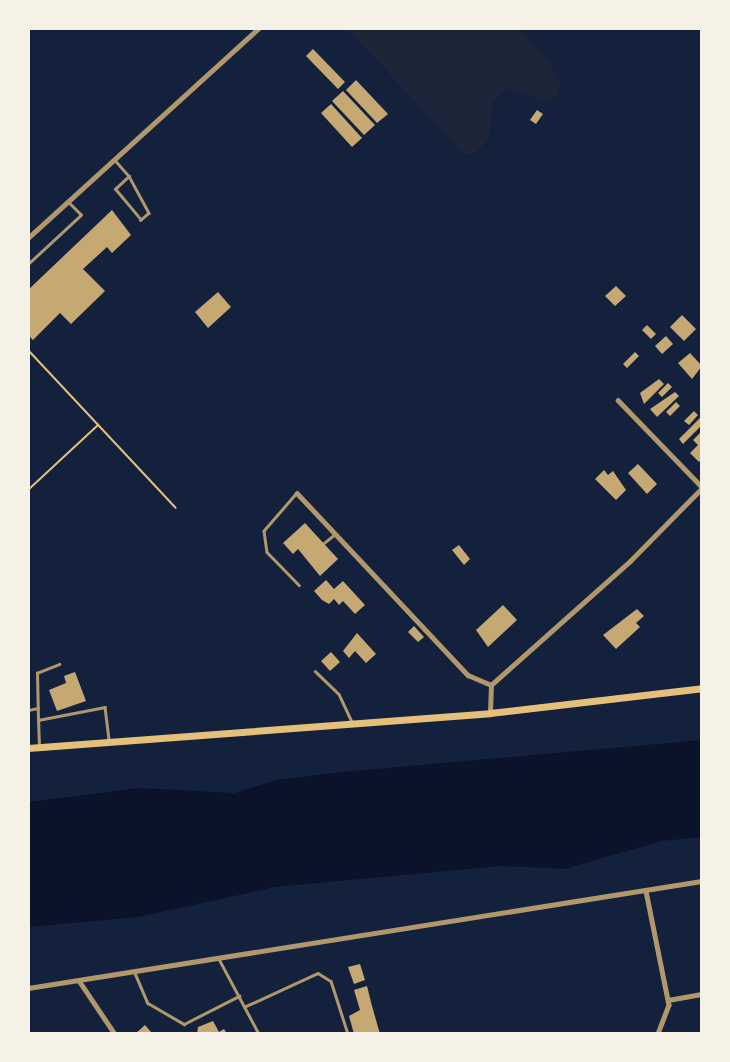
<!DOCTYPE html>
<html>
<head>
<meta charset="utf-8">
<style>
	body { margin:0 }
	#map { position:relative; width:730px; height:1062px; overflow:hidden; background:#14213d; font-family:"DM Sans",sans-serif }
	div>[style] { position:absolute }
	[style*='--x'] { left:calc(var(--x)*1px); top:calc(var(--y)*1px); width:calc(var(--w)*1px); rotate:calc(var(--a)*1deg) }
	.green>* { inset:0; background:#1d2539 }
	.water>* { inset:0; background:#0b132b }
	.building>* { inset:0; background:#c6a872 }
	.path>* { height:2px; margin:-1px; padding:0 1px; transform-origin:1px; border-radius:1px; background:#e5c07b }
	.service>* { height:2.5px; margin:-1.25px; padding:0 1.25px; transform-origin:1.25px; border-radius:1.25px; background:#b1986c }
	.minor>* { height:4.5px; margin:-2.25px; padding:0 2.25px; transform-origin:2.25px; border-radius:2.25px; background:#b1986c }
	.tertiary>* { height:5px; margin:-2.5px; padding:0 2.5px; transform-origin:2.5px; border-radius:2.5px; background:#b1986c }
	.primary>* { height:7px; margin:-3.5px; padding:0 3.5px; transform-origin:3.5px; border-radius:3.5px; background:#e5c07b }
	span { translate:-50% -50%; white-space:nowrap; text-align:center; line-height:1.15; -webkit-text-stroke:7px #f6f1e7; paint-order:stroke }
	.frame { position:absolute; inset:0; border:30px solid #f6f1e7; pointer-events:none }
</style>
</head>
<body>
<div id="map">
	<div class="green">
		<i style="clip-path:polygon(347px 28px,518px 28px,550px 63px,561px 84px,557px 95px,547px 102px,509px 88px,493px 101px,489px 139px,476px 152px,465px 155px)"></i>
	</div>
	<div class="water">
		<i style="clip-path:polygon(702px 740px,702px 837px,662px 841px,565px 869px,501px 866px,275px 887px,139px 917px,28px 927px,28px 802px,139px 788px,234px 793px,277px 780px,341px 772px)"></i>
	</div>
	<div class="building">
		<i style="clip-path:polygon(313px 49px,345px 82px,338px 89px,306px 56px)"></i>
		<i style="clip-path:polygon(356px 80px,388px 114px,377px 123px,346px 90px)"></i>
		<i style="clip-path:polygon(343px 91px,375px 125px,364px 135px,332px 101px)"></i>
		<i style="clip-path:polygon(331px 104px,362px 138px,352px 147px,321px 113px)"></i>
		<i style="clip-path:polygon(537px 110px,543px 114px,536px 124px,530px 120px)"></i>
		<i style="clip-path:polygon(112px 210px,131px 235px,112px 253px,107px 247px,83px 269px,105px 291px,71px 324px,60px 313px,33px 340px,28px 335px,28px 290px)"></i>
		<i style="clip-path:polygon(616px 286px,626px 296px,615px 306px,605px 296px)"></i>
		<i style="clip-path:polygon(218px 292px,231px 307px,208px 328px,195px 312px)"></i>
		<i style="clip-path:polygon(682px 315px,696px 329px,684px 341px,670px 327px)"></i>
		<i style="clip-path:polygon(647px 325px,656px 334px,651px 339px,642px 330px)"></i>
		<i style="clip-path:polygon(666px 336px,673px 344px,662px 354px,655px 346px)"></i>
		<i style="clip-path:polygon(635px 352px,639px 356px,627px 368px,623px 364px)"></i>
		<i style="clip-path:polygon(690px 353px,702px 366px,692px 379px,678px 363px)"></i>
		<i style="clip-path:polygon(659px 379px,664px 384px,644px 404px,640px 393px)"></i>
		<i style="clip-path:polygon(668px 383px,672px 387px,662px 397px,658px 393px)"></i>
		<i style="clip-path:polygon(675px 392px,679px 396px,657px 417px,650px 409px)"></i>
		<i style="clip-path:polygon(676px 402px,680px 406px,670px 416px,666px 412px)"></i>
		<i style="clip-path:polygon(694px 411px,698px 415px,689px 425px,684px 421px)"></i>
		<i style="clip-path:polygon(702px 416px,702px 425px,683px 444px,679px 439px)"></i>
		<i style="clip-path:polygon(702px 431px,702px 459px,699px 462px,690px 453px,698px 445px,693px 440px)"></i>
		<i style="clip-path:polygon(638px 464px,657px 484px,647px 494px,628px 473px)"></i>
		<i style="clip-path:polygon(604px 470px,608px 475px,613px 471px,626px 490px,616px 500px,595px 479px)"></i>
		<i style="clip-path:polygon(305px 523px,338px 559px,320px 576px,298px 549px,293px 554px,283px 543px)"></i>
		<i style="clip-path:polygon(459px 545px,470px 559px,464px 565px,452px 550px)"></i>
		<i style="clip-path:polygon(326px 580px,334px 589px,343px 581px,365px 605px,355px 614px,343px 601px,339px 605px,334px 599px,329px 604px,322px 600px,314px 591px)"></i>
		<i style="clip-path:polygon(503px 605px,517px 620px,488px 647px,476px 630px)"></i>
		<i style="clip-path:polygon(637px 609px,644px 616px,636px 623px,640px 627px,616px 649px,603px 635px)"></i>
		<i style="clip-path:polygon(414px 626px,424px 637px,418px 642px,408px 632px)"></i>
		<i style="clip-path:polygon(357px 633px,376px 654px,366px 663px,355px 651px,349px 658px,343px 651px)"></i>
		<i style="clip-path:polygon(331px 652px,340px 662px,330px 671px,321px 661px)"></i>
		<i style="clip-path:polygon(75px 672px,86px 701px,57px 711px,49px 690px,66px 683px,64px 676px)"></i>
		<i style="clip-path:polygon(360px 964px,365px 980px,354px 984px,348px 967px)"></i>
		<i style="clip-path:polygon(367px 986px,372px 1006px,380px 1034px,354px 1034px,349px 1016px,360px 1010px,354px 990px)"></i>
		<i style="clip-path:polygon(213px 1021px,219px 1032px,224px 1029px,227px 1034px,197px 1034px,198px 1027px)"></i>
		<i style="clip-path:polygon(145px 1025px,151px 1032px,135px 1034px)"></i>
	</div>
	<div class="path">
		<i style="--x:28;--y:350;--w:216;--a:46.9"></i>
		<i style="--x:28;--y:490;--w:96;--a:-42.9"></i>
	</div>
	<div class="service">
		<i style="--x:115;--y:160;--w:21;--a:49"></i>
		<i style="--x:129;--y:176;--w:42;--a:61.6"></i>
		<i style="--x:149;--y:213;--w:11;--a:139"></i>
		<i style="--x:141;--y:220;--w:40;--a:-130"></i>
		<i style="--x:115;--y:189;--w:19;--a:-43"></i>
		<i style="--x:28;--y:264;--w:72;--a:-42.8"></i>
		<i style="--x:81;--y:215;--w:18;--a:-135"></i>
		<i style="--x:297;--y:493;--w:50;--a:131"></i>
		<i style="--x:264;--y:531;--w:21;--a:82"></i>
		<i style="--x:267;--y:552;--w:46;--a:45.9"></i>
		<i style="--x:324;--y:543;--w:13;--a:-39"></i>
		<i style="--x:315;--y:671;--w:33;--a:44"></i>
		<i style="--x:339;--y:694;--w:31;--a:65"></i>
		<i style="--x:28;--y:710;--w:10;--a:-11"></i>
		<i style="--x:38;--y:720;--w:47;--a:-91.2"></i>
		<i style="--x:37;--y:673;--w:24;--a:-22"></i>
		<i style="--x:39;--y:747;--w:27;--a:-92"></i>
		<i style="--x:38;--y:720;--w:68;--a:-11"></i>
		<i style="--x:105;--y:707;--w:32;--a:83"></i>
		<i style="--x:219;--y:959;--w:85;--a:61.9"></i>
		<i style="--x:135;--y:973;--w:33;--a:67"></i>
		<i style="--x:148;--y:1003;--w:42;--a:30.3"></i>
		<i style="--x:184;--y:1024;--w:62;--a:-27"></i>
		<i style="--x:244;--y:1007;--w:81;--a:-24.7"></i>
		<i style="--x:318;--y:973;--w:15;--a:32"></i>
		<i style="--x:331;--y:981;--w:56;--a:72.2"></i>
	</div>
	<div class="minor">
		<i style="--x:28;--y:238;--w:312;--a:-42.3"></i>
		<i style="--x:618;--y:400;--w:121;--a:46"></i>
		<i style="--x:297;--y:493;--w:250;--a:46.8"></i>
		<i style="--x:468;--y:675;--w:25;--a:23"></i>
		<i style="--x:490;--y:713;--w:28;--a:-88"></i>
		<i style="--x:491;--y:685;--w:186;--a:-41.7"></i>
		<i style="--x:630;--y:561;--w:103;--a:-45.4"></i>
		<i style="--x:646;--y:891;--w:116;--a:78.6"></i>
		<i style="--x:669;--y:1005;--w:31;--a:111"></i>
		<i style="--x:80;--y:982;--w:63;--a:56.1"></i>
		<i style="--x:668;--y:1000;--w:35;--a:-10"></i>
	</div>
	<div class="tertiary">
		<i style="--x:28;--y:988;--w:682;--a:-9.02"></i>
	</div>
	<div class="primary">
		<i style="--x:28;--y:748;--w:463;--a:-4.3"></i>
		<i style="--x:490;--y:713;--w:213;--a:-6.7"></i>
	</div>
	<div class="frame"></div>
</div>
</body>
</html>
